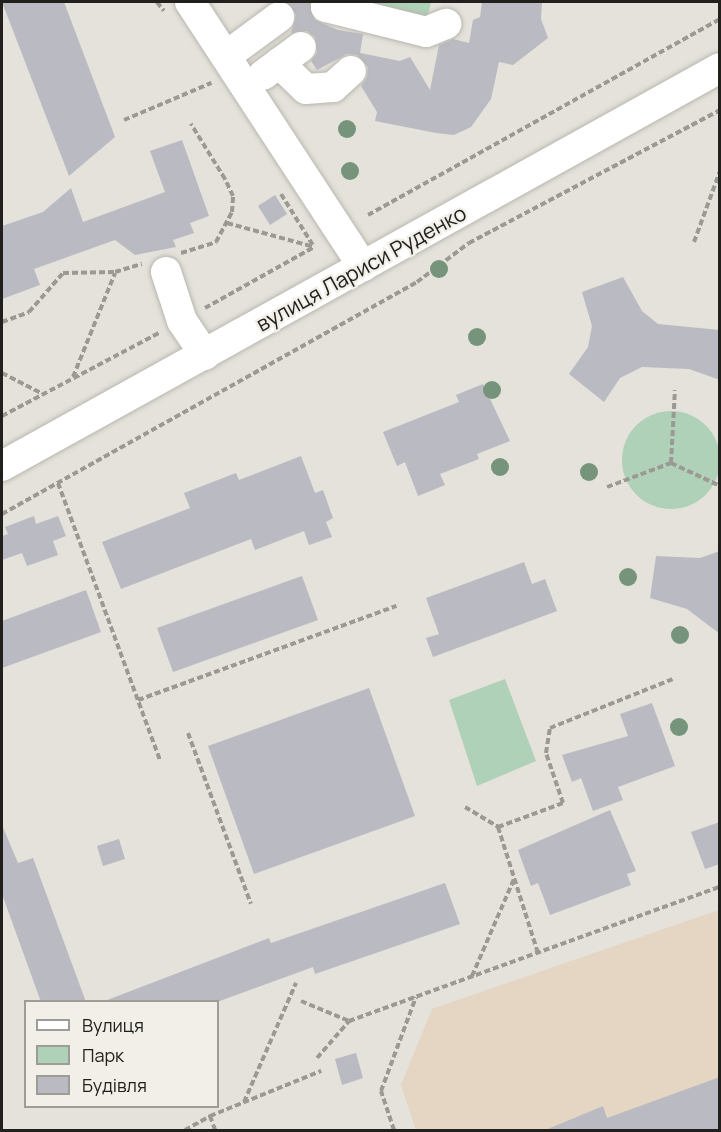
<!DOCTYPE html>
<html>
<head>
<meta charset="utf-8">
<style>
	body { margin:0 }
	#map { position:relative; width:721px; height:1132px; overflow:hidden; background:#e4e2da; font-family:Manrope,sans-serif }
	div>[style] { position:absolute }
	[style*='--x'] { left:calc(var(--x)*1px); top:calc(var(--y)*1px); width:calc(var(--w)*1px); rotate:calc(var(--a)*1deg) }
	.education>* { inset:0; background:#e5d5c3 }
	.green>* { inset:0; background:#afd1b7 }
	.round { border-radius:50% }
	.building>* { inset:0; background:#babac2 }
	.path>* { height:4px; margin-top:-2px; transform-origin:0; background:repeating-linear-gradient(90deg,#9b9993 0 6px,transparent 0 9px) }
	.roads { filter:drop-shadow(0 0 2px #b9b7b0) drop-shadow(0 0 2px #b9b7b0) }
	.minor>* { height:30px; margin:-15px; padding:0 15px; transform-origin:15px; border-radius:15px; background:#fff }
	.trees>* { width:18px; height:18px; margin:-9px; border-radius:50%; background:#75947b }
	span { translate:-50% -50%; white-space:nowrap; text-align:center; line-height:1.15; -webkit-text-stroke:4.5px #f1efe7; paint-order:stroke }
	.street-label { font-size:21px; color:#21201d }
	.frame { position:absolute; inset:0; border:3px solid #21201d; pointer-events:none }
	.legend { position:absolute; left:24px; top:1000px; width:195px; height:108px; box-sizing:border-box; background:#f1efe7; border:2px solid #9e9c96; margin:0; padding:8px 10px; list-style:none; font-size:18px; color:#21201d }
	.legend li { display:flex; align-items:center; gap:12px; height:30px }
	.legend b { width:30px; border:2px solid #9e9c96 }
</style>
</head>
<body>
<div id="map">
	<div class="education">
		<i style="clip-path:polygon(719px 910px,719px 1130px,416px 1130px,401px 1085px,432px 1009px)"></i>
	</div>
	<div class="green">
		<i style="clip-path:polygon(343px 2px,431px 2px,427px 19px)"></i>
		<i class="round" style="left:622px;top:411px;width:98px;height:98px"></i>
		<i style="clip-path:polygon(505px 679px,536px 761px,477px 786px,449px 700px)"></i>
	</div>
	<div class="building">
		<i style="clip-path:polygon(2px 2px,64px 2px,115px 137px,69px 176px)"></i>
		<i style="clip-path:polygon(286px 2px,310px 2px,315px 20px,338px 30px,363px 34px,360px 53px,400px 61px,410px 57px,430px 90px,439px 45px,453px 39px,469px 43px,473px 20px,480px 17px,482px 2px,542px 2px,541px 19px,548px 38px,513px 65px,499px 62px,491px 99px,471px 127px,454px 135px,436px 133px,375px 121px,377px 112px,361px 86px,367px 77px,368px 67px,357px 55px,347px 54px,317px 70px,311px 61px,317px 53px,315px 37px,307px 31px,291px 33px,296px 15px)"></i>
		<i style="clip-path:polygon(182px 140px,209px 216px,190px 223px,194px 233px,173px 240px,176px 247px,135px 255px,115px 240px,34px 269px,40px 285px,2px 299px,2px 226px,43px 212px,71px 188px,83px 222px,165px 192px,150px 151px)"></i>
		<i style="clip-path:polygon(275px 195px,287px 214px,270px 225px,258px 206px)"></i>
		<i style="clip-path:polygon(623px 277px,642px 311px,658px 324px,720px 330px,720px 380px,689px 369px,642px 367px,620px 378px,604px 402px,569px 374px,588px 347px,592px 326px,582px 292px)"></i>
		<i style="clip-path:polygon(483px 384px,510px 441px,477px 454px,479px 459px,440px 474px,445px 485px,418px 496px,405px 462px,397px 466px,383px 432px,459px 402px,456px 395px)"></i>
		<i style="clip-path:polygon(301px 456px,315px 493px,323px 490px,333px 518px,326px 522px,332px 537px,309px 545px,304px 531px,255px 550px,251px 539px,121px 589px,102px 542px,190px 508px,184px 493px,236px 473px,239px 480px)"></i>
		<i style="clip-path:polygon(34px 516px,36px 524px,58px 516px,66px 536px,53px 541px,58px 555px,27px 566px,22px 553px,2px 560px,2px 536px,8px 534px,5px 527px)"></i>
		<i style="clip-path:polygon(720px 551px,720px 634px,687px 609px,650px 598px,656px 556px,700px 558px)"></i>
		<i style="clip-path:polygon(524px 562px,532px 584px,545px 579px,557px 611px,433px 657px,426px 638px,439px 634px,426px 598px)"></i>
		<i style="clip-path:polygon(302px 576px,318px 620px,173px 672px,157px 628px)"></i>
		<i style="clip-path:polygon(86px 590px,101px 632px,2px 668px,2px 621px)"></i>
		<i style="clip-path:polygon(369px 688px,415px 816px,254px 874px,208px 746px)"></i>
		<i style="clip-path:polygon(652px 703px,675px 766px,618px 787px,623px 800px,593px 811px,581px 778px,572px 782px,562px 755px,628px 736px,620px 714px)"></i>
		<i style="clip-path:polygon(610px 810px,636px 871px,627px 874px,631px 885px,550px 915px,538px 883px,531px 886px,518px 850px)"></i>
		<i style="clip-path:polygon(720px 822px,720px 864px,705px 869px,691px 832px)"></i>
		<i style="clip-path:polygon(2px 825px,18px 863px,33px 858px,86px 1002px,41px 1002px,2px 894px)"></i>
		<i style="clip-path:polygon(119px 839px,125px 859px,103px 866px,97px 846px)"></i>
		<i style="clip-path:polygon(445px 883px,460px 924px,315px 974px,313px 967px,217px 1002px,102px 1002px,269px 938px,271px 943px)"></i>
		<i style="clip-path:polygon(356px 1053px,363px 1078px,342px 1085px,335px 1059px)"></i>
		<i style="clip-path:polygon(720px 1077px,720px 1131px,543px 1131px,603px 1106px,607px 1118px)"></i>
	</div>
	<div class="path">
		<i style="--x:157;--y:2;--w:11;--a:52"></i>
		<i style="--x:124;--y:120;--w:95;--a:-23"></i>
		<i style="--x:281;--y:194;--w:62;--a:58.1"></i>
		<i style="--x:368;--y:215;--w:403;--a:-29.1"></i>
		<i style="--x:227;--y:223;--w:90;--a:15.4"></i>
		<i style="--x:694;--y:242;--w:76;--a:-69.9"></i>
		<i style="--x:181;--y:253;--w:37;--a:-17"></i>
		<i style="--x:216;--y:242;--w:34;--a:-62"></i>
		<i style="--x:232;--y:212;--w:16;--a:-86"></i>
		<i style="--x:233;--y:196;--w:19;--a:-115"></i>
		<i style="--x:225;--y:179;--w:65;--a:-121.7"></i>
		<i style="--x:205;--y:308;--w:125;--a:-29.2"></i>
		<i style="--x:2;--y:322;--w:29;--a:-20"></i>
		<i style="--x:29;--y:312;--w:52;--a:-48.9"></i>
		<i style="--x:63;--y:273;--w:52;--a:-1.1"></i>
		<i style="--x:115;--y:272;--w:28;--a:-17"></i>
		<i style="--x:2;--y:373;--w:46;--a:27.1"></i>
		<i style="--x:73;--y:377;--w:112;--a:-68"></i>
		<i style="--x:2;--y:416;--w:178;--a:-27.9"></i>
		<i style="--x:671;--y:463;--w:73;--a:-86.9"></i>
		<i style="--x:58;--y:483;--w:295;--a:69.8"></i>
		<i style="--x:607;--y:487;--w:68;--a:-20.6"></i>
		<i style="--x:671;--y:463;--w:54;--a:25.1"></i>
		<i style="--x:2;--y:514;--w:475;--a:-29.2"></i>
		<i style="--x:417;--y:282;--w:65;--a:-36.9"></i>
		<i style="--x:469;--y:243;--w:284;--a:-27.9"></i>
		<i style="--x:138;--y:700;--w:275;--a:-20"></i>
		<i style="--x:188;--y:733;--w:182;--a:69.8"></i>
		<i style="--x:465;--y:807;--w:39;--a:31"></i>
		<i style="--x:498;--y:827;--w:132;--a:72.4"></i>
		<i style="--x:498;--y:827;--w:69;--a:-20.3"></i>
		<i style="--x:563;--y:803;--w:53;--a:-108.8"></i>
		<i style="--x:546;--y:753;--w:25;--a:-81"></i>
		<i style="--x:550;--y:728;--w:132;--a:-21.7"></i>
		<i style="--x:472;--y:976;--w:106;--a:-66.6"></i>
		<i style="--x:301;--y:1001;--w:52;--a:22.6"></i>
		<i style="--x:349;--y:1021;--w:394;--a:-19.9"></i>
		<i style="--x:317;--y:1058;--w:49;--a:-49.1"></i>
		<i style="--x:244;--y:1102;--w:130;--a:-66.4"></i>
		<i style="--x:210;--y:1116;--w:15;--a:70"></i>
		<i style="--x:185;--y:1130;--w:29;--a:-29"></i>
		<i style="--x:210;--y:1116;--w:120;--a:-22.1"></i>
		<i style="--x:394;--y:1130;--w:41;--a:-108.4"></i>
		<i style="--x:381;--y:1091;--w:100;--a:-69.6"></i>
	</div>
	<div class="roads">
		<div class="minor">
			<i style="--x:190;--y:2;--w:316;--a:56.8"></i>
			<i style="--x:327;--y:2;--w:5;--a:101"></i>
			<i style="--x:326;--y:7;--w:103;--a:14"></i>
			<i style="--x:426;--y:32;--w:22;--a:-22"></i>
			<i style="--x:226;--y:56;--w:66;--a:-36.3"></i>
			<i style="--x:279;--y:63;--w:37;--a:44"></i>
			<i style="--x:306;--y:89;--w:27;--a:-4"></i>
			<i style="--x:333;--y:87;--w:24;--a:-42"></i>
			<i style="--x:263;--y:75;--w:47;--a:-36.4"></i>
			<i style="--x:166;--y:272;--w:52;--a:71.9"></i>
			<i style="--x:182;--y:321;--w:41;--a:55.9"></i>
			<i style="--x:2;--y:466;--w:821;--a:-29"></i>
		</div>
	</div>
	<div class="trees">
		<i style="left:347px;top:129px"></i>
		<i style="left:350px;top:171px"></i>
		<i style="left:439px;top:269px"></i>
		<i style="left:477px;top:337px"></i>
		<i style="left:492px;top:390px"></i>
		<i style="left:500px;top:467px"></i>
		<i style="left:589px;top:472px"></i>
		<i style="left:628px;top:577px"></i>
		<i style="left:680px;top:635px"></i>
		<i style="left:679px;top:727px"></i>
	</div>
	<div class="street-label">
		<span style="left:361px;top:268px;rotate:-29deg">вулиця Лариси Руденко</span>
	</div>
	<div class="frame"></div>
	<ul class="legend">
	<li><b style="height:8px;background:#fff"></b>Вулиця</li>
	<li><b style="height:16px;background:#afd1b7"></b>Парк</li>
	<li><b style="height:16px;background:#babac2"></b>Будівля</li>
	</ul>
</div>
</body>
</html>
